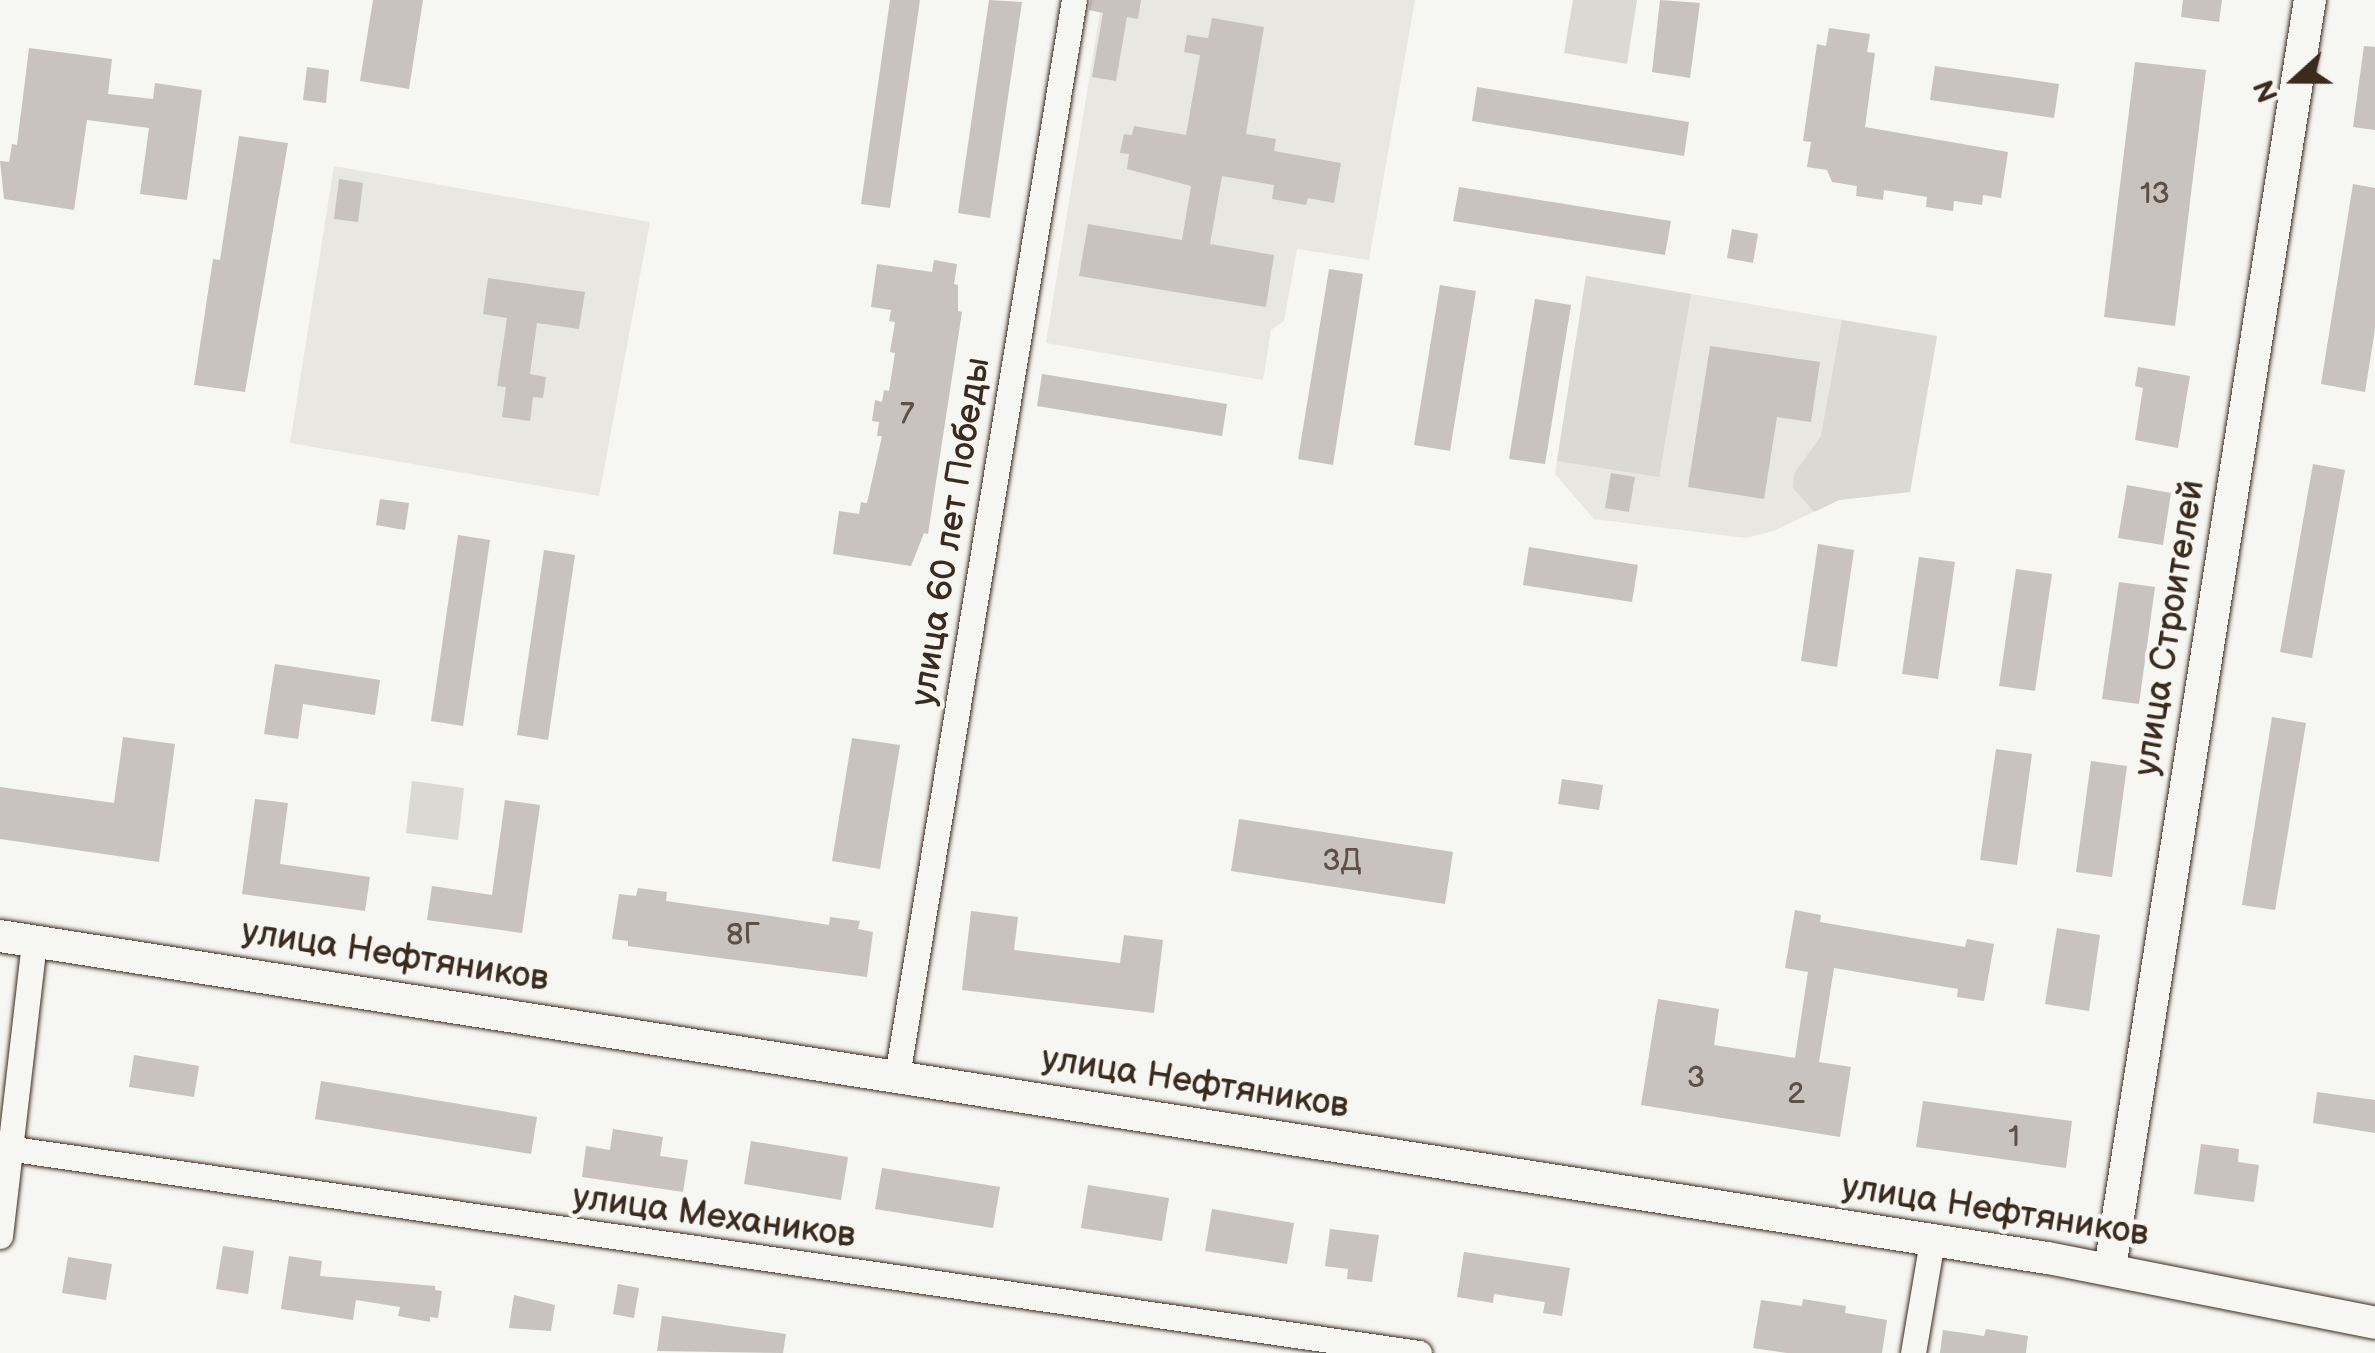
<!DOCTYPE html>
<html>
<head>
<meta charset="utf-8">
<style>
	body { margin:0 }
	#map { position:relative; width:2375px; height:1353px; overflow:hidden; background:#f6f6f2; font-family:"Balsamiq Sans",sans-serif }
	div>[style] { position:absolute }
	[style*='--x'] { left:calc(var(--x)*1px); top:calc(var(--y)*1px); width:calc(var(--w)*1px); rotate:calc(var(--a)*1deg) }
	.built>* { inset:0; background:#e8e7e2 }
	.green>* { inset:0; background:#dad9d3 }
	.building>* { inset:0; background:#c8c3be }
	.roads { filter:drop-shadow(0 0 2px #3b2a1e) drop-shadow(0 0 2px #3b2a1e) }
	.minor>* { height:25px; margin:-12.5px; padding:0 12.5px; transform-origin:12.5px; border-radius:12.5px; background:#f6f6f2 }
	.major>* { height:32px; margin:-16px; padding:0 16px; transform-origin:16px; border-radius:16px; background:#f6f6f2 }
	span { translate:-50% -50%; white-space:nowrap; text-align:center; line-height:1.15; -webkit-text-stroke:9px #f6f6f2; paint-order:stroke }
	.number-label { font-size:30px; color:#5e5046 }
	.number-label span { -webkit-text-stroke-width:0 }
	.street-label { font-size:35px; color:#3b2a1e }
	.north { position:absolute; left:2245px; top:30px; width:100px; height:100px; -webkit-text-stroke:8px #f6f6f2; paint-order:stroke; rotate:249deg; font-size:28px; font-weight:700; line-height:40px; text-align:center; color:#3b2a1e }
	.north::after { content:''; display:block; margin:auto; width:35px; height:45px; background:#3b2a1e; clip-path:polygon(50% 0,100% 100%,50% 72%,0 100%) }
</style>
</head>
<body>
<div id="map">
	<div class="built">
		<i style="clip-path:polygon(1102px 0,1415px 0,1369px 260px,1297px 249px,1284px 321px,1271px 330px,1263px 380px,1046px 343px)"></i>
		<i style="clip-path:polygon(334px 166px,650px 222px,599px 496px,290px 443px)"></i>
		<i style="clip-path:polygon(1586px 276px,1937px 336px,1910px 492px,1839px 500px,1773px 531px,1746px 538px,1594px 519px,1555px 474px)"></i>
	</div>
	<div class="green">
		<i style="clip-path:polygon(1573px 0,1637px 0,1627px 64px,1564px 53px)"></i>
		<i style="clip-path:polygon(1586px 276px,1691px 294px,1659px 477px,1557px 461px)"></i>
		<i style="clip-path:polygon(1842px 320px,1937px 336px,1910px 492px,1839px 500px,1814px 512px,1793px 488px,1794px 474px,1821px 436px)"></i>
		<i style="clip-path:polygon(412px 781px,464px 788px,458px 840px,406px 833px)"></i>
	</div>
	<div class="building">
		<i style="clip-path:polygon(373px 0,423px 0,409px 89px,360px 81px)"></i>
		<i style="clip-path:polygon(890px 0,920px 0,890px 208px,861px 204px)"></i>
		<i style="clip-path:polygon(989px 0,1022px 2px,990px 218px,958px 213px)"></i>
		<i style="clip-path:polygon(1090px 0,1141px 0,1138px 19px,1127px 17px,1116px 81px,1092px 77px,1103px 13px,1089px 10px)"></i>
		<i style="clip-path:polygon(1660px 0,1700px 3px,1690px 78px,1652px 72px)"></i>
		<i style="clip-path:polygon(2183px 0,2222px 0,2219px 22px,2181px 17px)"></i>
		<i style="clip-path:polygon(1212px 18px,1264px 27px,1246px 134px,1276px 139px,1274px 151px,1341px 163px,1334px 203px,1308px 198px,1306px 205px,1272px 199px,1274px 185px,1222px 176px,1210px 244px,1274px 255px,1266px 307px,1079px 276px,1088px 224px,1182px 240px,1191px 186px,1127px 169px,1129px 154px,1120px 153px,1124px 134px,1132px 135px,1134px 126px,1186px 135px,1200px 55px,1184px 52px,1187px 35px,1208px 38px)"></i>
		<i style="clip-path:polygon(1829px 28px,1870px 34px,1867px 52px,1875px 53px,1865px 127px,2008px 152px,2001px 198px,1983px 195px,1982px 205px,1954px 201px,1953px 211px,1926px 207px,1927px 197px,1884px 190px,1883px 200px,1856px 196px,1857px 186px,1832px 182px,1827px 170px,1807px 167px,1811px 142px,1803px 141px,1817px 44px,1826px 46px)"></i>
		<i style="clip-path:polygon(2364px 46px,2375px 47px,2375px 130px,2353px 127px)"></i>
		<i style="clip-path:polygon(29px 48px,112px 59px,108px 94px,153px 99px,155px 83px,202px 90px,187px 200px,140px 194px,149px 128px,87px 120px,74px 210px,4px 199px,0 161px,9px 162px,12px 144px,17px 145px)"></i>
		<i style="clip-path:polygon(2135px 62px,2206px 70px,2175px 326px,2104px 317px)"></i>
		<i style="clip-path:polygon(1935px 66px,2059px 84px,2054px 118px,1930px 100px)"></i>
		<i style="clip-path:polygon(307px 67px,329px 70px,326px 103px,303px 100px)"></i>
		<i style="clip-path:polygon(1477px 87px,1689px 122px,1684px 156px,1472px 121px)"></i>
		<i style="clip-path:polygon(239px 136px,288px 143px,245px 392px,194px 385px,213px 259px,220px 260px)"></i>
		<i style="clip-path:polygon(339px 179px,363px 183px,358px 222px,334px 219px)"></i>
		<i style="clip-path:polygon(2353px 184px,2375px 188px,2375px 329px,2365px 392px,2321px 384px)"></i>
		<i style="clip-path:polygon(1459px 187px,1671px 221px,1665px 255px,1453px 221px)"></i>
		<i style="clip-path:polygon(1732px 229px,1758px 234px,1753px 263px,1727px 258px)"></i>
		<i style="clip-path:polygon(934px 260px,957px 264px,954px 284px,958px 285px,958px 311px,962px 312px,928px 534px,924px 533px,911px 566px,833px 554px,839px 511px,859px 514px,861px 502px,867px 503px,882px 436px,877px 436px,879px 422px,872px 421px,875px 400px,882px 402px,884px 390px,889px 391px,895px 353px,890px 352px,895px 322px,889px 321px,891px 310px,871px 307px,877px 264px,932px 272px)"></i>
		<i style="clip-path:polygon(1329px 269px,1363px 274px,1333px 465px,1298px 459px)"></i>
		<i style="clip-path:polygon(488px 278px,585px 292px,579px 329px,537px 323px,530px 374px,546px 377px,543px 398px,533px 397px,530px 421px,502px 417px,506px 387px,497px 386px,507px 318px,483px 314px)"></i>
		<i style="clip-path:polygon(1440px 285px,1476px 291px,1450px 451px,1414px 445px)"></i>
		<i style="clip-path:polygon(1535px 299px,1571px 305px,1545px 464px,1509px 459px)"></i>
		<i style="clip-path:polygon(1710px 346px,1820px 362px,1811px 422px,1777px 417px,1764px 499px,1688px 487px)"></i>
		<i style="clip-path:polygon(2138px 367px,2190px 376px,2178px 448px,2135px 440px,2143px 388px,2135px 386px)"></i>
		<i style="clip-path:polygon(1042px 374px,1227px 404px,1222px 436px,1037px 406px)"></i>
		<i style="clip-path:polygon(2313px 464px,2345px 470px,2312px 658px,2280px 652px)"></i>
		<i style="clip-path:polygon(1611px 473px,1635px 477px,1629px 512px,1605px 508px)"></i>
		<i style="clip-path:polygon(2127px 485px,2171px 493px,2163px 545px,2118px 538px)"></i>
		<i style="clip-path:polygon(380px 499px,409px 503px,405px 530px,376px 525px)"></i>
		<i style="clip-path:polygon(458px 535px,490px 540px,463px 726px,431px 721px)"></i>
		<i style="clip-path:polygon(1818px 544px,1854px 550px,1837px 667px,1801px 661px)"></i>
		<i style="clip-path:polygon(1529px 547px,1638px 565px,1632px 602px,1523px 585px)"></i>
		<i style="clip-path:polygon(544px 550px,575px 555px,548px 740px,517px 735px)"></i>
		<i style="clip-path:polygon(1919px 557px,1955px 562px,1938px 679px,1902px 674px)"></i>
		<i style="clip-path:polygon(2016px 569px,2052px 574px,2035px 691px,1999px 686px)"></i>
		<i style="clip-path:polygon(2119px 582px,2155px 587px,2139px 704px,2102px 699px)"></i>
		<i style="clip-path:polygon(275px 664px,380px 680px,375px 715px,303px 704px,298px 739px,264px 734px)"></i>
		<i style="clip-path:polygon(2272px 717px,2306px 723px,2275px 910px,2242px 905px)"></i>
		<i style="clip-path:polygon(123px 737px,175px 744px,159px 862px,0 839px,0 787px,114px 803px)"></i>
		<i style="clip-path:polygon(852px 738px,900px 745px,880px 869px,832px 861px)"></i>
		<i style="clip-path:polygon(1996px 749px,2032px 754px,2017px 865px,1980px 860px)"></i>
		<i style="clip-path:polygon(2091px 761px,2127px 766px,2112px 877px,2076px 872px)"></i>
		<i style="clip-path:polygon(1562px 779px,1603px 785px,1599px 810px,1558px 804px)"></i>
		<i style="clip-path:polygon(255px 799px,288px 803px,280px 864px,370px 877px,365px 911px,242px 894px)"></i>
		<i style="clip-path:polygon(505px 800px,540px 805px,522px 933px,427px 920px,432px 886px,492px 895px)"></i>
		<i style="clip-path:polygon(1239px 819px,1453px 852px,1445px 904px,1231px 871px)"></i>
		<i style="clip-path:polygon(638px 888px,667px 892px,666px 901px,771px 916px,829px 925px,830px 917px,860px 921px,858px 929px,873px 932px,867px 977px,628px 946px,628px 941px,612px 939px,619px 894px,636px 896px)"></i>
		<i style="clip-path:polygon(1795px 910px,1821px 915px,1820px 922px,1965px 947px,1967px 939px,1994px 944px,1984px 1001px,1957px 997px,1958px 989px,1834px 968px,1819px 1062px,1851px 1067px,1840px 1137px,1641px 1105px,1658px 999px,1719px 1009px,1714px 1045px,1795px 1058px,1808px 972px,1785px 968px)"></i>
		<i style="clip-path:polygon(971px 911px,1018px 917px,1014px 950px,1120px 963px,1124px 935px,1163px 940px,1154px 1013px,962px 990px)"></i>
		<i style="clip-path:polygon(2057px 928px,2100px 935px,2089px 1011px,2045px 1004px)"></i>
		<i style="clip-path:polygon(134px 1055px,199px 1066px,194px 1097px,129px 1087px)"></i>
		<i style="clip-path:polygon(321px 1081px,537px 1117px,531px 1154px,315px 1119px)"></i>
		<i style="clip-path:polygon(2317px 1092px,2375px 1100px,2375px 1133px,2313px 1123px)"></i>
		<i style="clip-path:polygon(1923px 1101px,2072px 1121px,2066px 1168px,1916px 1147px)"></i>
		<i style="clip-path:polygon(613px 1129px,663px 1137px,660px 1156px,688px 1160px,683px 1192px,582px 1177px,586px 1146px,610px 1150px)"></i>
		<i style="clip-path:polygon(751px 1141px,848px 1157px,841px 1200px,744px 1184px)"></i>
		<i style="clip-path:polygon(2201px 1144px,2239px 1149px,2238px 1162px,2259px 1165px,2254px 1202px,2194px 1194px)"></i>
		<i style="clip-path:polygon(882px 1168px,1000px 1187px,993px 1228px,875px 1209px)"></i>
		<i style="clip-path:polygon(1088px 1185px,1169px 1198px,1162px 1241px,1081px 1228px)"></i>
		<i style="clip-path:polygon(1212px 1209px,1294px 1223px,1287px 1264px,1205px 1251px)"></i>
		<i style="clip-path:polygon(1330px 1229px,1379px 1235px,1372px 1282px,1347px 1279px,1348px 1269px,1325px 1266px)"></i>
		<i style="clip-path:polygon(223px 1246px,254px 1251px,248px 1294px,216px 1289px)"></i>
		<i style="clip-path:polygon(1464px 1252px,1570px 1268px,1562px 1316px,1543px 1313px,1545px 1302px,1494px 1294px,1493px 1303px,1457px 1297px)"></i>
		<i style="clip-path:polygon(289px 1256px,322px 1261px,320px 1276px,435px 1286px,435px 1290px,442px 1291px,438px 1318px,430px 1317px,430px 1322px,398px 1316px,400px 1307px,356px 1300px,353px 1320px,281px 1309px)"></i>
		<i style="clip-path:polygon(68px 1257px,112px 1264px,106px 1300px,62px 1293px)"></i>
		<i style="clip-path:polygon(618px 1284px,639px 1288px,634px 1318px,613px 1314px)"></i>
		<i style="clip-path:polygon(514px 1295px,555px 1305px,551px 1331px,509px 1328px)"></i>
		<i style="clip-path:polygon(1803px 1299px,1846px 1306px,1845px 1313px,1887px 1320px,1882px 1353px,1787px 1353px,1753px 1348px,1761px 1300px,1802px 1306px)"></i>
		<i style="clip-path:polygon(662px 1316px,786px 1334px,783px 1353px,657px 1351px)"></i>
		<i style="clip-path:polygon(1986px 1329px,2028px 1336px,2026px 1353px,1940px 1353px,1943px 1330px,1984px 1336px)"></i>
	</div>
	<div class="roads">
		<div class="minor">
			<i style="--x:897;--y:1076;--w:1090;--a:-80.66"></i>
			<i style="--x:0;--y:1147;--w:1434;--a:8.26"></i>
			<i style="--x:0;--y:1236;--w:297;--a:-83.4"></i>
			<i style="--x:1913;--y:1353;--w:114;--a:-80.4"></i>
		</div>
		<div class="major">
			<i style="--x:0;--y:936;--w:2073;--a:8.94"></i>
			<i style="--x:2048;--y:1258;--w:333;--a:11.2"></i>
			<i style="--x:2110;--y:1268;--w:1284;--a:-81.04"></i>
		</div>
	</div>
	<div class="number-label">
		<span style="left:2155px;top:194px">13</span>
		<span style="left:907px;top:414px">7</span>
		<span style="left:1342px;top:861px">3Д</span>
		<span style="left:743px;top:935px">8Г</span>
		<span style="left:1696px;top:1078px">3</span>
		<span style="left:1796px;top:1094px">2</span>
		<span style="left:2014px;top:1137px">1</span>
	</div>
	<div class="street-label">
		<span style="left:951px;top:532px;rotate:-81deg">улица 60 лет Победы</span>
		<span style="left:2170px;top:628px;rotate:-81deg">улица Строителей</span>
		<span style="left:395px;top:956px;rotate:9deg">улица Нефтяников</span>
		<span style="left:1195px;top:1083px;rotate:9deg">улица Нефтяников</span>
		<span style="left:1995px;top:1211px;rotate:9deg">улица Нефтяников</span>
		<span style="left:714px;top:1217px;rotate:8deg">улица Механиков</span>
	</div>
	<div class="north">N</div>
</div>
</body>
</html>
